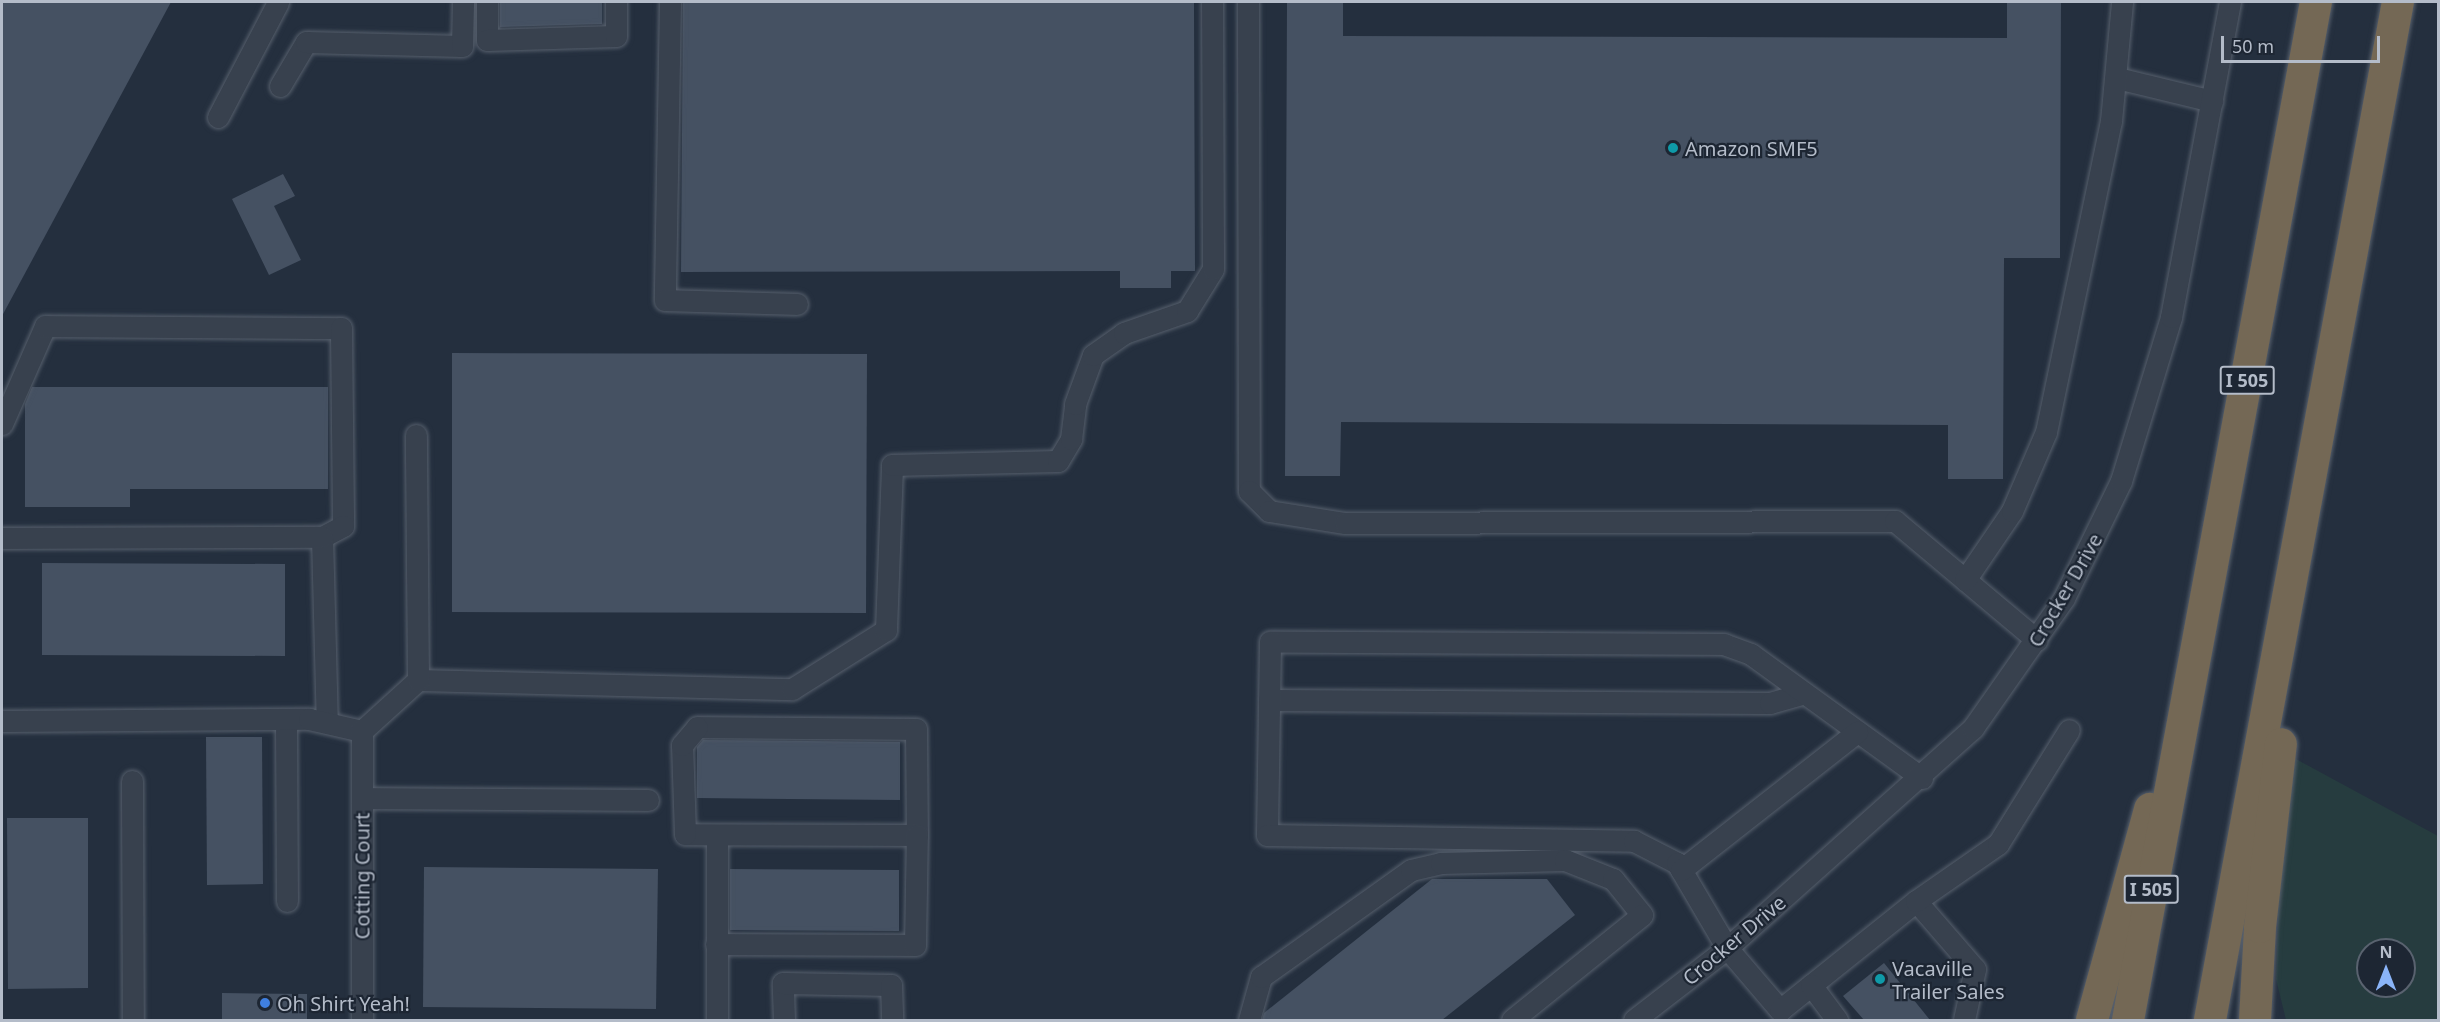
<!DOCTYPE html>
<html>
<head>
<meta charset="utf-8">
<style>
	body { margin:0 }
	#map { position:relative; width:2440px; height:1022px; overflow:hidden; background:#242f3e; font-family:"Noto Sans",sans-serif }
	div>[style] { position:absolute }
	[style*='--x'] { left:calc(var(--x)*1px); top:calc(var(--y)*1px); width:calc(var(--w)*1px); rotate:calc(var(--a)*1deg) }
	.green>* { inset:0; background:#263c3f }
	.building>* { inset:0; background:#455162 }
	.roads { filter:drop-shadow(0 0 2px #565f6c) drop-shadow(0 0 2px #565f6c) }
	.minor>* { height:21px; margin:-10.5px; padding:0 10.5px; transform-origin:10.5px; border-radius:10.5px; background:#38414e }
	.highway>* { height:32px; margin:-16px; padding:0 16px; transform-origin:16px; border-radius:16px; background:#746855 }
	.dots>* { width:16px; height:16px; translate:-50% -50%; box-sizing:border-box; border:3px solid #1d2633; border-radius:50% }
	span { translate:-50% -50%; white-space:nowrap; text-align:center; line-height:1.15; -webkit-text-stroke:4.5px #1d2633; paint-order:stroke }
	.shield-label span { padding:2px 4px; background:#1d2633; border:2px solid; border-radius:4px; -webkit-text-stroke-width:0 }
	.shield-label { font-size:18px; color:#b4bcc9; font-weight:700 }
	.poi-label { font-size:20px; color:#b4bcc9 }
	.left { translate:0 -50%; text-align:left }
	.street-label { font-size:20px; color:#b4bcc9 }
	.frame { position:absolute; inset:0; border:3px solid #b4bcc9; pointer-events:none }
	.north { position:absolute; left:2356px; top:938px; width:60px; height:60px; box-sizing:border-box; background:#1d2633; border:2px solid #59626f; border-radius:50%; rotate:0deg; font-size:16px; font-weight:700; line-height:24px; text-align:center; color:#b4bcc9 }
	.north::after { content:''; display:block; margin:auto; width:21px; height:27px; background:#8ab4f8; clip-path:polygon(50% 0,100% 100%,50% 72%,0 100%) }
	.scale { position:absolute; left:2221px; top:36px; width:159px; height:27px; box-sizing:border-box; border:3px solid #b4bcc9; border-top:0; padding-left:8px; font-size:18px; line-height:21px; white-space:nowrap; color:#b4bcc9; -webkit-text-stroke:4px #1d2633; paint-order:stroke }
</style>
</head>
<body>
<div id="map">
	<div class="green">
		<i style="clip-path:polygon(evenodd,2283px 752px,2438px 836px,2438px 1020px,2286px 1020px,2276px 979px,2283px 752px,2368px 950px,2404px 950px,2404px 986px,2368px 986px,2368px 950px)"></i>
	</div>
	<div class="building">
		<i style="clip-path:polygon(2px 2px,171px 2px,2px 316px)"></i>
		<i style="clip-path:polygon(500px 2px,602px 2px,602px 24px,500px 27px)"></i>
		<i style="clip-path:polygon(683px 2px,1194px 2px,1195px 271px,1171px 271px,1171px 288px,1120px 288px,1120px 271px,681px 272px)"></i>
		<i style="clip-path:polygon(1287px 2px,1343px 2px,1343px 36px,2007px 38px,2007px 2px,2061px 2px,2060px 258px,2004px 258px,2003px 479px,1948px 479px,1948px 425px,1341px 422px,1340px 476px,1285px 476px)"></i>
		<i style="clip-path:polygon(283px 174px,295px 196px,274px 206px,301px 260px,269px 275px,232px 199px)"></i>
		<i style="clip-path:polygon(452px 353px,867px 354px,866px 613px,452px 612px)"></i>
		<i style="clip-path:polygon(32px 387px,328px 387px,328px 489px,130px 489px,130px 507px,25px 507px,25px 404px)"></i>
		<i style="clip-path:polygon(42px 563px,285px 564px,285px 656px,42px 655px)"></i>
		<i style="clip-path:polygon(206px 737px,262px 737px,263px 884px,207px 885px)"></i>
		<i style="clip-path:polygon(703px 740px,900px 742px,900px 800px,697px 798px,697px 747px)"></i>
		<i style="clip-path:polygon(7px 818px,88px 818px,88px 988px,8px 989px)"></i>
		<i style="clip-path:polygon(424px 867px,658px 869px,656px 1009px,423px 1007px)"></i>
		<i style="clip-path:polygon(730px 869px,899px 870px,899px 931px,730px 930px)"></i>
		<i style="clip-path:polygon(1432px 879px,1547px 879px,1575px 915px,1442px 1020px,1262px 1020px,1264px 1013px)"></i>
		<i style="clip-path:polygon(1884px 963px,1930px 1020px,1864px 1020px,1843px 996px)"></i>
		<i style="clip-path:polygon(222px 993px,307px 994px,307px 1020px,222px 1020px)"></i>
	</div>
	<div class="roads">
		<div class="minor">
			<i style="--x:487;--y:2;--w:38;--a:90"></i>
			<i style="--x:487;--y:40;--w:129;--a:-1.8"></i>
			<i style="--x:616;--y:36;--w:34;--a:-90"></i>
			<i style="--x:670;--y:2;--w:298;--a:91"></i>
			<i style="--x:665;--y:300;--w:132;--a:1.7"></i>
			<i style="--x:1248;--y:2;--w:489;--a:89.9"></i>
			<i style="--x:1249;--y:491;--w:28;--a:45"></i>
			<i style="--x:1269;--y:511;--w:77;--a:9"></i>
			<i style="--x:1345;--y:523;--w:550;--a:-0.21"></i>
			<i style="--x:1895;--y:521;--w:185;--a:40"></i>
			<i style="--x:2117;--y:78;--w:98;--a:13.6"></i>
			<i style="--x:280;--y:86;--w:51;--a:-59.4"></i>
			<i style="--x:306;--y:42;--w:156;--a:1.5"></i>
			<i style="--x:462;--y:46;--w:44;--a:-88.7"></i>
			<i style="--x:218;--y:117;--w:130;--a:-62.4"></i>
			<i style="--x:2;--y:424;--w:107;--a:-66.3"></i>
			<i style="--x:45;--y:326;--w:296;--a:0.4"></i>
			<i style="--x:341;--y:328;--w:198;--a:89.4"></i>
			<i style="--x:343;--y:526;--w:24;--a:152"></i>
			<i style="--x:322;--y:537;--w:185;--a:88.5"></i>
			<i style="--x:2;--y:538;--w:320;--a:-0.2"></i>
			<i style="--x:1965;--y:580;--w:83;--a:-55.7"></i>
			<i style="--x:2012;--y:511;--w:86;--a:-66.7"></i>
			<i style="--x:2046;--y:432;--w:318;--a:-78.2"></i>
			<i style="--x:2111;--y:121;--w:120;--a:-84.7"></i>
			<i style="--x:418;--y:680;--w:374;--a:1.4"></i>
			<i style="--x:792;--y:689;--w:111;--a:-32.1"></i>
			<i style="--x:886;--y:630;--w:165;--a:-87.9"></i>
			<i style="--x:892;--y:465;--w:166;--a:-1.4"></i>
			<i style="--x:1058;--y:461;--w:26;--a:-59"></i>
			<i style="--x:1071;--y:439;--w:35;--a:-83"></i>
			<i style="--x:1075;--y:404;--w:52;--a:-69.8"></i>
			<i style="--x:1093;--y:355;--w:38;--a:-35"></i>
			<i style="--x:1124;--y:333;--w:67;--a:-19.2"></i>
			<i style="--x:1187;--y:311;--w:49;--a:-58.2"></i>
			<i style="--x:1213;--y:269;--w:267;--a:-90.2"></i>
			<i style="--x:1269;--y:700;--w:501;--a:0.34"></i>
			<i style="--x:1770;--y:703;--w:35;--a:-16"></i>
			<i style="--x:286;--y:719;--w:182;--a:89.7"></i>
			<i style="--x:2;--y:721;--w:307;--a:-0.4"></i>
			<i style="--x:309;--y:719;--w:54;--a:12.8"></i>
			<i style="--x:697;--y:727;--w:219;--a:0.5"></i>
			<i style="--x:916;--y:729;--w:106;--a:89.5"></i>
			<i style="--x:917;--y:835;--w:232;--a:-179.8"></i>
			<i style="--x:685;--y:834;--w:89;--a:-91.9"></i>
			<i style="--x:682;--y:745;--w:23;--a:-50"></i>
			<i style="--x:362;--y:731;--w:76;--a:-42.3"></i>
			<i style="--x:418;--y:680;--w:245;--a:-90.5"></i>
			<i style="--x:1922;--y:778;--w:211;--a:-144.1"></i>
			<i style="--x:1751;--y:654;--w:29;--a:-160"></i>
			<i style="--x:1724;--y:644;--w:454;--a:-179.7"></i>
			<i style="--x:1270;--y:642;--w:193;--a:90.9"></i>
			<i style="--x:1267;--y:835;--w:367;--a:0.9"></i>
			<i style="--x:1634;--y:841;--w:48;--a:27.1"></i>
			<i style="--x:1677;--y:863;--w:99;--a:59.5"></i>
			<i style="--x:1727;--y:948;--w:82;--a:49.5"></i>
			<i style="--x:1780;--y:1010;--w:174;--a:-38.7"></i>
			<i style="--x:1916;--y:901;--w:90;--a:49.1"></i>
			<i style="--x:1975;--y:969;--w:52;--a:102.2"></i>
			<i style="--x:132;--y:781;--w:239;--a:89.8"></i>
			<i style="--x:362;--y:798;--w:286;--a:0.4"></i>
			<i style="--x:1681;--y:870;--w:224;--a:-38.1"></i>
			<i style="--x:1916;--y:901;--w:100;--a:-34.8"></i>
			<i style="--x:1998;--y:844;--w:134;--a:-58.1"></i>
			<i style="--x:716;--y:944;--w:199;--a:0.3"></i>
			<i style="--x:915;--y:945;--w:110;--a:-89"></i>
			<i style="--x:1811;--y:985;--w:44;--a:53.4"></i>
			<i style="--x:362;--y:1020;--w:289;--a:-90"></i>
			<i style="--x:717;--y:1020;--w:185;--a:-90"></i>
			<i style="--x:784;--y:1020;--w:37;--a:-92"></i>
			<i style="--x:783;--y:983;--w:108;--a:1.1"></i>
			<i style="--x:891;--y:985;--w:35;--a:88"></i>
			<i style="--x:1249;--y:1020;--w:45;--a:-74.4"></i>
			<i style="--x:1261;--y:977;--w:184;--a:-35.5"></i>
			<i style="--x:1411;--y:870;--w:31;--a:-13"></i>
			<i style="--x:1441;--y:863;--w:124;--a:-1.4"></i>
			<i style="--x:1565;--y:860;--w:52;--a:21.6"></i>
			<i style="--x:1613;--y:879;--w:46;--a:51.1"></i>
			<i style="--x:1642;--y:915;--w:167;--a:141.1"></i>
			<i style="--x:1634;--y:1020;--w:118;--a:-37.7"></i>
			<i style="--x:1727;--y:948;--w:330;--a:-41.8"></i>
			<i style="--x:1973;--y:728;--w:159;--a:-55"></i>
			<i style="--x:2064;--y:598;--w:130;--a:-64"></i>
			<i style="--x:2121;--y:481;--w:171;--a:-73"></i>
			<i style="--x:2171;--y:317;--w:320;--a:-79.4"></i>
		</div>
		<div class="highway">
			<i style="--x:2092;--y:1020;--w:219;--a:-74.6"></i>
			<i style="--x:2128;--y:1020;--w:1035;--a:-79.54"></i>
			<i style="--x:2210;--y:1020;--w:1035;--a:-79.54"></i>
			<i style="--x:2255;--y:1020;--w:93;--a:-86.9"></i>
			<i style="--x:2260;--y:927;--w:184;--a:-83.5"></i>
		</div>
	</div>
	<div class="dots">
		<i style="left:1673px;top:148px;background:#0f9aa8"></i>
		<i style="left:1880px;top:979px;background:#0f9aa8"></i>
		<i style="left:265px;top:1003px;background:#3f7fe0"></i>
	</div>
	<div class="shield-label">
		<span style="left:2247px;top:380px">I 505</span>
		<span style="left:2151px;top:889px">I 505</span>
	</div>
	<div class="poi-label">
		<span class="left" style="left:1685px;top:148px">Amazon SMF5</span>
		<span class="left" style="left:1892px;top:980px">Vacaville<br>Trailer Sales</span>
		<span class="left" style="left:277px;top:1003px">Oh Shirt Yeah!</span>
	</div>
	<div class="street-label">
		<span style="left:2065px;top:590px;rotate:-60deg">Crocker Drive</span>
		<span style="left:362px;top:876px;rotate:-90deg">Cotting Court</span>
		<span style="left:1734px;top:940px;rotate:-40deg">Crocker Drive</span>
	</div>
	<div class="frame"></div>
	<div class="north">N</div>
	<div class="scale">50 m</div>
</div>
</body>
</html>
